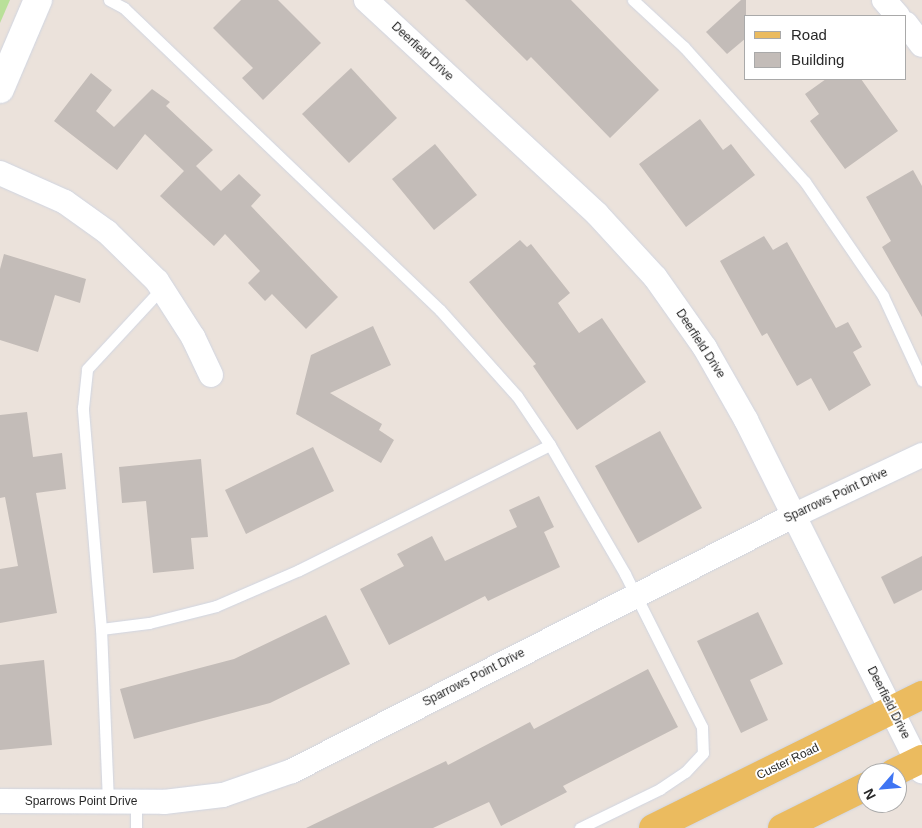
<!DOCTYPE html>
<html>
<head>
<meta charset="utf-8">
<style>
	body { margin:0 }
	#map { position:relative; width:922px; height:828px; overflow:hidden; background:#ebe2db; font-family:Arial,sans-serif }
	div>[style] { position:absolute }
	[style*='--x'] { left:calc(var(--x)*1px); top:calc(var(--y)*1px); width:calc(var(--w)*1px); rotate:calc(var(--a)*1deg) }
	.green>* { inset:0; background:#b9e099 }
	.building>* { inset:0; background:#c3bcb8 }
	.roads { filter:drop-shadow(0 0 1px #d0d5e1) drop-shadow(0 0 1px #d0d5e1) }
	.lane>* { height:11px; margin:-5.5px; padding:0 5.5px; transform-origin:5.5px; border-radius:5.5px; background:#fff }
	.street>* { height:24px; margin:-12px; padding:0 12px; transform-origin:12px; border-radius:12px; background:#fff }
	.secondary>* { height:28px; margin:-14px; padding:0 14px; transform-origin:14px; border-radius:14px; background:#fff }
	.primary>* { height:28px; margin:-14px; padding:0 14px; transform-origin:14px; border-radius:14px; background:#ebbb5f }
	span { translate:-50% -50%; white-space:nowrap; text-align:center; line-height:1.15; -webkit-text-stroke:4px #fff; paint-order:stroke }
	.street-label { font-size:12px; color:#292929 }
	.legend { position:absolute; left:744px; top:15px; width:162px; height:65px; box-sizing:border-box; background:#fff; border:1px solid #a9a9a9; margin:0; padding:6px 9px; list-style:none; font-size:15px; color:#292929 }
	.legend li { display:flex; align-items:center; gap:10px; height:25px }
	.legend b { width:25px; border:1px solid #a9a9a9 }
	.north { position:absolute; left:857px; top:763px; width:50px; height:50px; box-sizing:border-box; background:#fff; border:1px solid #a9a9a9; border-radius:50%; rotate:243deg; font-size:14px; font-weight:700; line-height:20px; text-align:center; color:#292929 }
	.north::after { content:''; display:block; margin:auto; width:18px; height:22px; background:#3f75f3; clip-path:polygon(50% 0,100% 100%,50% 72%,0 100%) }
</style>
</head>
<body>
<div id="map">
	<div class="green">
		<i style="clip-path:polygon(0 0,10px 0,0 23px)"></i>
	</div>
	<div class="building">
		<i style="clip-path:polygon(241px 0,278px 0,321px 43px,263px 100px,242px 78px,253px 68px,213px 28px)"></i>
		<i style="clip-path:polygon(465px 0,571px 0,659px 90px,610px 138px,531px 57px,527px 61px)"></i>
		<i style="clip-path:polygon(741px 0,746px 0,746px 38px,727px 54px,706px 32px)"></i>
		<i style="clip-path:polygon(351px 68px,397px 118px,349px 163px,302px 114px)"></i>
		<i style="clip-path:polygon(91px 73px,112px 90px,96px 111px,114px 127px,152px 89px,170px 102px,166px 106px,213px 150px,196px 166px,221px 191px,239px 174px,261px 195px,251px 206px,338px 297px,306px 329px,272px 294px,265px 301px,248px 283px,260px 271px,225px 234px,214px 246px,160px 196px,184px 171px,145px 134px,117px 170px,54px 121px)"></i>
		<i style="clip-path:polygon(826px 79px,861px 79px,898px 131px,845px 169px,810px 121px,819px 114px,805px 94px)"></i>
		<i style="clip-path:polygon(700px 119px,723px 150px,731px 144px,755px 175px,686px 227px,639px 164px)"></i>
		<i style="clip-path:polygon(435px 144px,477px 195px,434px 230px,392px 179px)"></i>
		<i style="clip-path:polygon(913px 170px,922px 186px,922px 317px,882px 247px,891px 241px,866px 197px)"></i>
		<i style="clip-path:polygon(764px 236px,773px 250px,787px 242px,836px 328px,848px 322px,862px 347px,853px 352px,871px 385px,829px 411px,811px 378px,797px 386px,767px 333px,762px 336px,720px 261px)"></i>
		<i style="clip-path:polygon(520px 240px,527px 247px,531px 244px,570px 293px,558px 303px,579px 333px,602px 318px,646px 382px,577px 430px,533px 366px,536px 364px,469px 282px)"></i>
		<i style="clip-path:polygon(4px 254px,86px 279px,80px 303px,55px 295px,38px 352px,0 340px,0 269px)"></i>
		<i style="clip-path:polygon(373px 326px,391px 365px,330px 393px,382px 424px,379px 430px,394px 440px,381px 463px,296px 414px,311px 355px)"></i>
		<i style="clip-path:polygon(27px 412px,33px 457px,62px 453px,66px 489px,36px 493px,57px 613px,0 623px,0 569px,18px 566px,5px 497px,0 498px,0 415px)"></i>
		<i style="clip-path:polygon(660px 431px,702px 508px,638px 543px,595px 466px)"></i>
		<i style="clip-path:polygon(313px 447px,334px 491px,246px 534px,225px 490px)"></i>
		<i style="clip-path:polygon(201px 459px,208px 537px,191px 538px,194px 569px,153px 573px,146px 501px,122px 503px,119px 467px)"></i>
		<i style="clip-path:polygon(539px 496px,554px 527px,544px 532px,560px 567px,488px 601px,485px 596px,389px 645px,360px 589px,404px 566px,397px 554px,432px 536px,445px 561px,517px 527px,509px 510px)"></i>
		<i style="clip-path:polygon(922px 556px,922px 590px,894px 604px,881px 577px)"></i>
		<i style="clip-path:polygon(758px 612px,783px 664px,750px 680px,768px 720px,741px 733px,697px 641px)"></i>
		<i style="clip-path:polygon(326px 615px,350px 664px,270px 703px,134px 739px,120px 689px,234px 659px)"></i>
		<i style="clip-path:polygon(44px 660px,52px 745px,0 750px,0 665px)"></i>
		<i style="clip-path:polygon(648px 669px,678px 727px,563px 786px,567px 792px,501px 826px,489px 802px,433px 828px,306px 828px,446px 761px,448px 765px,530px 722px,534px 729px)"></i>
	</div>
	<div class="roads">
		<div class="lane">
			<i style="--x:109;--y:0;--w:17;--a:28"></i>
			<i style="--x:124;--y:8;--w:437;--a:43.7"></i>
			<i style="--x:440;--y:310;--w:115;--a:48.2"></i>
			<i style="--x:517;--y:396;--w:59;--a:56"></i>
			<i style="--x:550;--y:445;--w:149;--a:59.8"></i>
			<i style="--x:625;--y:574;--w:171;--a:63.3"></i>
			<i style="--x:702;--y:727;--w:26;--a:88"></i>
			<i style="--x:703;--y:753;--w:26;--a:133"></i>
			<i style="--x:685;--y:772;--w:30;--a:146"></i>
			<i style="--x:660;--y:789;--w:89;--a:154"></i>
			<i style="--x:633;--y:0;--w:69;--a:42.7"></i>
			<i style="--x:684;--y:47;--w:181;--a:48.1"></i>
			<i style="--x:805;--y:182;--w:138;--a:55.6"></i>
			<i style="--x:883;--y:296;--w:93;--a:65.1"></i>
			<i style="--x:101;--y:629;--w:48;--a:-7.1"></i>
			<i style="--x:149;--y:623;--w:69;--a:-14.2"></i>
			<i style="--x:216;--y:606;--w:90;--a:-23.4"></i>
			<i style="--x:299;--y:570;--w:280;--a:-26.5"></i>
			<i style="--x:108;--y:802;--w:173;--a:-92.3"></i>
			<i style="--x:101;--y:629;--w:222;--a:-94.7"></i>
			<i style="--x:83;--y:408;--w:39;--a:-84"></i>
			<i style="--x:87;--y:369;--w:110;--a:-47.2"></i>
			<i style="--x:136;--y:828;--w:26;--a:-90"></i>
		</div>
		<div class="street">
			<i style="--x:366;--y:0;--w:315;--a:42.8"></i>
			<i style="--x:597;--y:214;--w:86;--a:47.4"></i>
			<i style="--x:655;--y:277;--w:87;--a:54.8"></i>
			<i style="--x:705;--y:348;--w:83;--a:60.3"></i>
			<i style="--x:746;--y:420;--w:393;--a:63.4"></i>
			<i style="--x:884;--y:0;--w:21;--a:49"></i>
			<i style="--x:906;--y:24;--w:26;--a:53"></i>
			<i style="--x:0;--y:173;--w:71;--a:24"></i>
			<i style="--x:65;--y:202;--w:52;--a:35.5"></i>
			<i style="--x:107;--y:232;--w:70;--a:44.4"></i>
			<i style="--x:157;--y:281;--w:67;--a:57.3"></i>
			<i style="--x:193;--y:337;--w:42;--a:64.7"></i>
			<i style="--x:0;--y:801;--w:164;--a:0.3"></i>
			<i style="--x:164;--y:802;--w:59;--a:-6.8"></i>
			<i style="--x:223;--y:795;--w:73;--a:-19.2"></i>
			<i style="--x:292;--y:771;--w:562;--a:-26.98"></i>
			<i style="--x:793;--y:516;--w:143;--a:-25.3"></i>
		</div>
		<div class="secondary">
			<i style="--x:0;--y:89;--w:97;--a:-66.9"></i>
		</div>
		<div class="primary">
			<i style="--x:893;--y:773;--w:32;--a:-26"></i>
			<i style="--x:653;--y:828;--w:300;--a:-26.3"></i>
			<i style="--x:782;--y:828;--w:95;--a:-26.3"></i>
		</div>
	</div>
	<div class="street-label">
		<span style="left:422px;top:52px;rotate:43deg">Deerfield Drive</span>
		<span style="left:700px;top:344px;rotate:57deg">Deerfield Drive</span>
		<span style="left:836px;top:496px;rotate:-25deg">Sparrows Point Drive</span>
		<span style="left:474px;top:678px;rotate:-27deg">Sparrows Point Drive</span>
		<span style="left:888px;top:703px;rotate:63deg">Deerfield Drive</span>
		<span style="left:788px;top:762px;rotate:-26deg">Custer Road</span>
		<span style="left:81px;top:802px">Sparrows Point Drive</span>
	</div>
	<ul class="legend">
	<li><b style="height:6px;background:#ebbb5f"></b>Road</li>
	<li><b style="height:14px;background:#c3bcb8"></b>Building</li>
	</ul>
	<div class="north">N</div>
</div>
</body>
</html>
